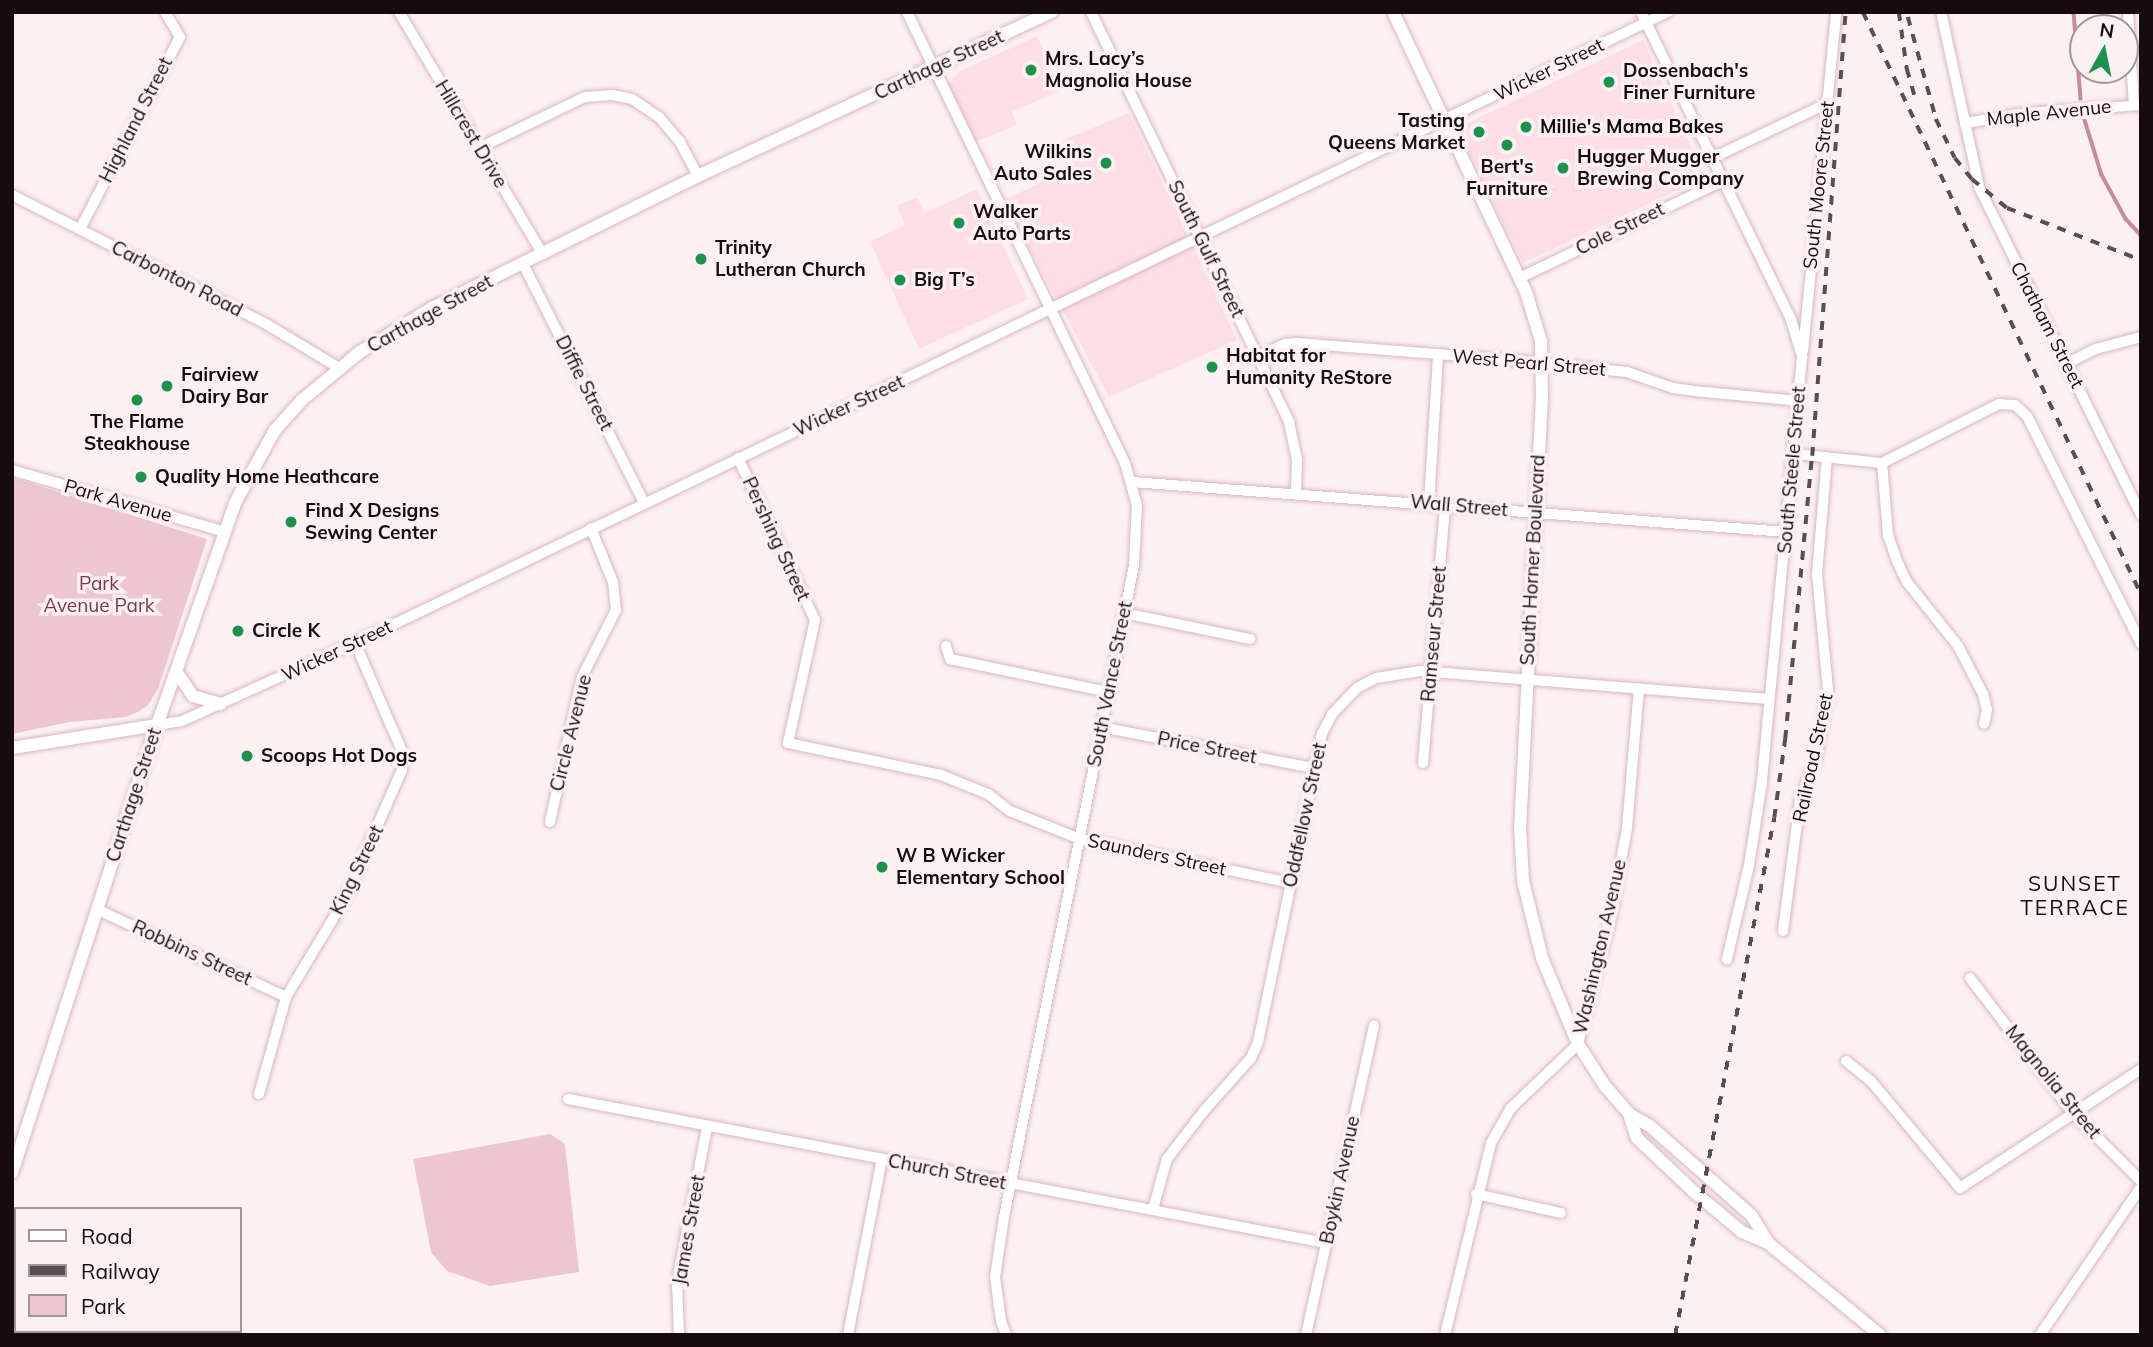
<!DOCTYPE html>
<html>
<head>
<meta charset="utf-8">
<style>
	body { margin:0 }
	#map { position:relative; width:2153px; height:1347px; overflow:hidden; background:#fdf0f3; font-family:Mulish,sans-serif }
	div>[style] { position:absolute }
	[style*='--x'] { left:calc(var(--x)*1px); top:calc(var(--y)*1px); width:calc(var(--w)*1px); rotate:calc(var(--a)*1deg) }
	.built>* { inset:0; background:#fddee5 }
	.green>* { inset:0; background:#ecc7d0 }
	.stream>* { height:3.5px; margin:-1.75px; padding:0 1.75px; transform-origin:1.75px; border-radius:1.75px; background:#c58d9c }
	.roads { filter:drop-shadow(0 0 2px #d6b8bf) drop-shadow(0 0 2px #d6b8bf) }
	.minor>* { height:10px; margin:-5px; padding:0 5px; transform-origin:5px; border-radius:5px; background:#fff }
	.major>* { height:12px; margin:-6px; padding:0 6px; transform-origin:6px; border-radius:6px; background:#fff }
	.rail>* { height:3.5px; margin-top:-1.75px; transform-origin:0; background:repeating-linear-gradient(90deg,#594f52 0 9px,transparent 0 18px) }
	.dots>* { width:19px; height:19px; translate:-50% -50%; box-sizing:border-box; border:4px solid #fdf0f3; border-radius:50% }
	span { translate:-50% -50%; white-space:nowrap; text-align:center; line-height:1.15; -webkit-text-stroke:7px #fdf0f3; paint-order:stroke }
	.poi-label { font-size:19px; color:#160c0f; font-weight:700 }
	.left { translate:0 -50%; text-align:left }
	.right { translate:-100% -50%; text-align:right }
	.street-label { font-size:19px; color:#160c0f }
	.park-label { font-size:19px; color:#7c364d }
	.neighbourhood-label { font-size:21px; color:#160c0f; letter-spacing:2px }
	.frame { position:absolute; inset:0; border:14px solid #160c0f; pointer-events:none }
	.legend { position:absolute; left:14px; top:1207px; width:228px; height:126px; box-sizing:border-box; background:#fdf0f3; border:2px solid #a19598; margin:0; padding:9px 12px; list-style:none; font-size:21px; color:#160c0f }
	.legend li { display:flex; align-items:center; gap:14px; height:35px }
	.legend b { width:35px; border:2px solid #a19598 }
	.north { position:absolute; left:2069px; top:14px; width:70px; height:70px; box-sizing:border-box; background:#fdf0f3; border:2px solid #a19598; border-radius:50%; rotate:9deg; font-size:19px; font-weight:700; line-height:28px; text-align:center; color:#160c0f }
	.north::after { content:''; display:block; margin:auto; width:24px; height:32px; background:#1e924d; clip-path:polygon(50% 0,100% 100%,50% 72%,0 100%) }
</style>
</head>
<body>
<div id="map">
	<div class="built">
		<i style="clip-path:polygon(1037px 36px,1061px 90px,1012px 112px,1017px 125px,975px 142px,949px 83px,960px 71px)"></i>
		<i style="clip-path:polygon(1643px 40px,1705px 177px,1523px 263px,1457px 128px)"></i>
		<i style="clip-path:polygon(1129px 113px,1237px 340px,1109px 397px,1004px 200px,1072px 168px,1061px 141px)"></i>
		<i style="clip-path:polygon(977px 189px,1028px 299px,919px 349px,870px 242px,905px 225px,897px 206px,917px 197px,925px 213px)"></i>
	</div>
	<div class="green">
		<i style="clip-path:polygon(14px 478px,207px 539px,158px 689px,148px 705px,138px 712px,126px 717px,69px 722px,12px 734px)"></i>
		<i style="clip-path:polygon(550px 1134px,565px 1144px,579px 1272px,490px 1286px,447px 1271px,431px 1252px,413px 1159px)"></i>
	</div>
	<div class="stream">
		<i style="--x:2074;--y:12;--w:87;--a:85.4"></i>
		<i style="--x:2084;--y:117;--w:61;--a:72.8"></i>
		<i style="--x:2102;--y:175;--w:50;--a:61.4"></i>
		<i style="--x:2126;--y:219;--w:22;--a:47"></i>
	</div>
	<div class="roads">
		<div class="minor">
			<i style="--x:399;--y:12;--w:282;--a:59.3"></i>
			<i style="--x:907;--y:12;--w:501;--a:64.2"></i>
			<i style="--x:1125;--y:463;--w:44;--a:74.1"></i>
			<i style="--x:1137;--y:505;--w:60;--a:92.9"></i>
			<i style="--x:1134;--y:565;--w:665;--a:101.28"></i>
			<i style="--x:1004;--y:1217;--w:61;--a:98.5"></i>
			<i style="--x:995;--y:1277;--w:44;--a:82.2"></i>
			<i style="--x:1001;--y:1321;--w:15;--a:70"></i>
			<i style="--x:1091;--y:12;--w:455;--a:64.2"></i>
			<i style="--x:1289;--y:422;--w:40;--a:78"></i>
			<i style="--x:1297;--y:461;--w:32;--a:92"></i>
			<i style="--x:1641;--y:12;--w:343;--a:64"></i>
			<i style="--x:1791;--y:320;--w:39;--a:73"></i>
			<i style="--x:1802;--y:357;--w:427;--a:95.4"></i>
			<i style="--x:1762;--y:782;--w:84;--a:98.9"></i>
			<i style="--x:1749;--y:865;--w:97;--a:103.2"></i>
			<i style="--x:1941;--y:12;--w:179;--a:77.7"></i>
			<i style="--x:1979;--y:187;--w:366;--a:63.7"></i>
			<i style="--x:2128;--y:12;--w:93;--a:86.3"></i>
			<i style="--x:1965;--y:123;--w:64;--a:-9"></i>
			<i style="--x:2028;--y:113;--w:113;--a:-4"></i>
			<i style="--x:479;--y:148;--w:118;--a:-25.7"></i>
			<i style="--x:585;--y:97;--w:27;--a:-4"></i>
			<i style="--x:612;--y:95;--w:20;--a:11"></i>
			<i style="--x:632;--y:99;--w:32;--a:34"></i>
			<i style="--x:659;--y:117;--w:33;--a:50"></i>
			<i style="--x:680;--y:142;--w:38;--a:62"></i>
			<i style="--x:1710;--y:159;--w:131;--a:-25.4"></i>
			<i style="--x:12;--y:195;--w:287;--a:26.9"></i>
			<i style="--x:268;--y:325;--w:83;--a:31.2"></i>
			<i style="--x:80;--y:229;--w:216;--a:-62.5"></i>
			<i style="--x:180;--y:37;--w:29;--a:-121"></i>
			<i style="--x:523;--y:264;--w:267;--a:63.1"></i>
			<i style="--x:1519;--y:278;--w:225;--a:-25.5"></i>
			<i style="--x:1803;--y:351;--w:341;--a:-84.4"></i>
			<i style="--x:1260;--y:356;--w:28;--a:-26"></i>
			<i style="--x:1285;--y:344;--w:12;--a:-5"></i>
			<i style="--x:1297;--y:343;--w:215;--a:4.5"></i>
			<i style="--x:1511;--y:360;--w:117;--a:5.9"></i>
			<i style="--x:1627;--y:372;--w:49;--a:19.2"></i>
			<i style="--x:1673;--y:388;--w:21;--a:8"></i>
			<i style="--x:1694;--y:391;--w:105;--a:5.4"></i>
			<i style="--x:2066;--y:364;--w:34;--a:-27"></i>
			<i style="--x:2096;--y:349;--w:47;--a:-14.9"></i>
			<i style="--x:1795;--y:454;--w:87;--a:5.9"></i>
			<i style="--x:1882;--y:463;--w:131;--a:-26.8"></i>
			<i style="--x:1999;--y:404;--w:16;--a:4"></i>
			<i style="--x:2015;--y:405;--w:16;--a:43"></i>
			<i style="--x:2027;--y:416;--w:255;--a:63.4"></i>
			<i style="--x:738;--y:458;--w:179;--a:64.6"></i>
			<i style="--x:815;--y:620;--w:126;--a:102.4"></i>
			<i style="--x:788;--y:743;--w:156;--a:11.8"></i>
			<i style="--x:941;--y:775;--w:51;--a:22"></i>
			<i style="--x:988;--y:794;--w:28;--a:38"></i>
			<i style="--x:1010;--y:811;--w:75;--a:21.8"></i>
			<i style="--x:1080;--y:839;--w:216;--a:11.8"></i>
			<i style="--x:1882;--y:463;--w:72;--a:85.2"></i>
			<i style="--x:1888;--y:535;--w:28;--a:71"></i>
			<i style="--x:1897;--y:561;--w:23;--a:65"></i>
			<i style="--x:1907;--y:582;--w:82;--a:51.4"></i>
			<i style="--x:1958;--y:646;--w:54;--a:62.5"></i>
			<i style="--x:1983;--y:694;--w:16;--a:76"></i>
			<i style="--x:1987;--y:710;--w:14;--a:102"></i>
			<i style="--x:12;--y:470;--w:222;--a:16.2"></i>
			<i style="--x:1132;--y:482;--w:656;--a:4.37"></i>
			<i style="--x:1429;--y:504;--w:149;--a:-86.5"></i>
			<i style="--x:1124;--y:613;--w:129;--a:11.7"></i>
			<i style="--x:946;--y:646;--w:14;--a:73"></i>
			<i style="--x:950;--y:659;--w:161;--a:11.8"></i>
			<i style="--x:157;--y:725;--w:25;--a:-9"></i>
			<i style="--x:182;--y:721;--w:190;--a:-24.3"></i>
			<i style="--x:355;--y:643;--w:1457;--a:-25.67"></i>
			<i style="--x:1101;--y:727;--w:216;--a:10.9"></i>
			<i style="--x:1423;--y:763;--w:259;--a:-85.1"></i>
			<i style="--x:550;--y:822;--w:148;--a:-77.6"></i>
			<i style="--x:582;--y:677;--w:75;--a:-63.1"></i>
			<i style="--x:616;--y:610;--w:28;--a:-96"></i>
			<i style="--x:613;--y:582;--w:58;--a:-112.2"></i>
			<i style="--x:98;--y:910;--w:207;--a:24.8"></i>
			<i style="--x:1783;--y:931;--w:132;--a:-82.6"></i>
			<i style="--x:1800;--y:800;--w:45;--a:-69.1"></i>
			<i style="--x:1816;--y:758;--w:69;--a:-80"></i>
			<i style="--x:1828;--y:690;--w:117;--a:-95.4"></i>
			<i style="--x:1817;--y:574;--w:116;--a:-85.1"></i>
			<i style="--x:1970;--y:978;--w:170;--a:52.7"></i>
			<i style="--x:2073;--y:1113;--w:96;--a:45"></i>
			<i style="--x:1846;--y:1061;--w:32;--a:39"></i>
			<i style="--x:1871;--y:1081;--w:139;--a:50.2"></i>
			<i style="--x:1960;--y:1188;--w:217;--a:-33.3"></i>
			<i style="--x:259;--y:1094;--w:101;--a:-74.4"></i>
			<i style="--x:286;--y:997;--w:114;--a:-59"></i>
			<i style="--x:345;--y:899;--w:141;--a:-66.2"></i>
			<i style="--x:402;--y:770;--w:19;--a:-90"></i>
			<i style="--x:402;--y:751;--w:118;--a:-113.5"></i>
			<i style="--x:568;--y:1099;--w:772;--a:10.76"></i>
			<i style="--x:1476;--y:1194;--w:87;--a:12.6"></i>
			<i style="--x:1153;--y:1209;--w:52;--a:-74.4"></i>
			<i style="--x:1167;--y:1159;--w:59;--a:-52.5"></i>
			<i style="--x:1203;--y:1112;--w:72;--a:-48.4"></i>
			<i style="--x:1251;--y:1058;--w:17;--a:-66"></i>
			<i style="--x:1258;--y:1042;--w:315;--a:-78.3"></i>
			<i style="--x:1322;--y:734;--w:22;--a:-63"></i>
			<i style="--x:1332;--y:714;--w:36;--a:-46"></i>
			<i style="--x:1357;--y:688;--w:21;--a:-28"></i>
			<i style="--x:1376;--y:678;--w:45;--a:-9"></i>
			<i style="--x:1420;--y:671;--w:350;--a:4.6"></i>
			<i style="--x:679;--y:1335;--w:53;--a:-92.2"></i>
			<i style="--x:677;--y:1282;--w:158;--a:-79"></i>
			<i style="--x:848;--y:1335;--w:179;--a:-79.1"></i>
			<i style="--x:1306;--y:1335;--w:317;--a:-77.6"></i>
			<i style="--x:1445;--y:1335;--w:197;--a:-76.5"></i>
			<i style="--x:1491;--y:1143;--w:40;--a:-60.3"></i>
			<i style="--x:1511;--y:1108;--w:93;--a:-43.7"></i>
			<i style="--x:1578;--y:1044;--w:131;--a:-75.4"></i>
			<i style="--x:1611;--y:917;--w:90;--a:-79.8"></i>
			<i style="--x:1627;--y:828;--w:140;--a:-85.1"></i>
			<i style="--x:2040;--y:1335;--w:179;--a:-55.7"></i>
		</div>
		<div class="major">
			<i style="--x:1393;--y:12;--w:310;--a:64.6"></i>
			<i style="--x:1526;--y:292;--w:51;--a:73"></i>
			<i style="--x:1541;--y:341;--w:55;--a:89"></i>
			<i style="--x:1542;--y:396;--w:432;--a:92.9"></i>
			<i style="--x:1520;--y:827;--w:54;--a:86.8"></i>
			<i style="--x:1523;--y:881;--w:79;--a:76.1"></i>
			<i style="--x:1542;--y:958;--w:93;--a:67.3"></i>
			<i style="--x:1578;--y:1044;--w:50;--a:57.3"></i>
			<i style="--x:1605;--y:1086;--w:37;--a:49"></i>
			<i style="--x:1629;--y:1114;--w:24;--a:30"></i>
			<i style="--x:1650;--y:1126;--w:136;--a:41.4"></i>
			<i style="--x:1752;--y:1216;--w:31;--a:59"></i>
			<i style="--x:176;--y:671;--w:30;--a:56"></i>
			<i style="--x:193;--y:696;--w:29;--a:16"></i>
			<i style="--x:12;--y:748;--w:147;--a:-9"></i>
			<i style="--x:1629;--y:1114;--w:25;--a:72"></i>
			<i style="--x:1637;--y:1138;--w:77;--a:43.4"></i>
			<i style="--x:1693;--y:1191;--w:64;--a:39.9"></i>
			<i style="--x:1742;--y:1232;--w:28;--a:23"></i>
			<i style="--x:1768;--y:1243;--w:145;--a:39.4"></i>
			<i style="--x:12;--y:1173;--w:471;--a:-72.1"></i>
			<i style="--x:157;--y:725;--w:235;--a:-70.6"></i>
			<i style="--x:235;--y:503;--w:83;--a:-61.3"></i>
			<i style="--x:275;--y:430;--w:40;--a:-48"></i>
			<i style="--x:302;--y:400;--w:75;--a:-39.6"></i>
			<i style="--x:360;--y:352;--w:84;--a:-31.4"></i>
			<i style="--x:432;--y:308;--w:297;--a:-26.4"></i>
			<i style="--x:698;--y:176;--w:390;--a:-24.9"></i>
		</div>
	</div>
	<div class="rail">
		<i style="--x:1863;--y:12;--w:645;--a:64.47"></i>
		<i style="--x:1899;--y:12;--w:58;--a:82"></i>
		<i style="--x:1907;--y:69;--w:33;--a:74"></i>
		<i style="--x:1908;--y:17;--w:106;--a:74.6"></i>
		<i style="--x:1936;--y:119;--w:43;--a:64"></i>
		<i style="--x:1955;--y:158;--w:27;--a:51"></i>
		<i style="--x:1972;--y:179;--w:45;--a:39.6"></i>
		<i style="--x:2007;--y:208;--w:144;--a:21.2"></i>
		<i style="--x:1675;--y:1335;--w:526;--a:-79.16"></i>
		<i style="--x:1774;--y:818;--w:80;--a:-82.1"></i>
		<i style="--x:1785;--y:739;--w:284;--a:-84.6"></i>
		<i style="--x:1812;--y:456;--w:445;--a:-85.7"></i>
	</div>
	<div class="dots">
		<i style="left:1031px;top:70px;background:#1e924d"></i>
		<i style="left:1609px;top:82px;background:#1e924d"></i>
		<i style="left:1526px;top:127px;background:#1e924d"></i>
		<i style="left:1479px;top:132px;background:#1e924d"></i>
		<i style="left:1507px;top:145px;background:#1e924d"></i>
		<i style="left:1106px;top:163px;background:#1e924d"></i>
		<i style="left:1563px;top:168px;background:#1e924d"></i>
		<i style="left:959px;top:223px;background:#1e924d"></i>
		<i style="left:701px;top:259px;background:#1e924d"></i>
		<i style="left:900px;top:280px;background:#1e924d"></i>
		<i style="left:1212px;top:367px;background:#1e924d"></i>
		<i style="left:167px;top:386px;background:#1e924d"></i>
		<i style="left:137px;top:400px;background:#1e924d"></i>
		<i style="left:141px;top:477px;background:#1e924d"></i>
		<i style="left:291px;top:522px;background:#1e924d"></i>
		<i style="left:238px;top:631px;background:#1e924d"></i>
		<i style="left:247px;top:756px;background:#1e924d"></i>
		<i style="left:882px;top:867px;background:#1e924d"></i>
	</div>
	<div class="poi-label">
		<span class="left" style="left:1045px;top:70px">Mrs. Lacy’s<br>Magnolia House</span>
		<span class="left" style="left:1623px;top:82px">Dossenbach's<br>Finer Furniture</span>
		<span class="right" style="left:1465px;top:132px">Tasting<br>Queens Market</span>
		<span class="left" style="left:1540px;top:127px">Millie's Mama Bakes</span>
		<span class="right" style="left:1092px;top:163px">Wilkins<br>Auto Sales</span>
		<span class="left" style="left:1577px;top:168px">Hugger Mugger<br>Brewing Company</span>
		<span style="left:1507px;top:178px">Bert's<br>Furniture</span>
		<span class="left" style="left:973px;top:223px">Walker<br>Auto Parts</span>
		<span class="left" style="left:715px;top:259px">Trinity<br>Lutheran Church</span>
		<span class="left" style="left:914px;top:280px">Big T’s</span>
		<span class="left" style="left:1226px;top:367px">Habitat for<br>Humanity ReStore</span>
		<span class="left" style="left:181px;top:386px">Fairview<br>Dairy Bar</span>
		<span style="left:137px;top:433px">The Flame<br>Steakhouse</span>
		<span class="left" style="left:155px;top:477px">Quality Home Heathcare</span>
		<span class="left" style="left:305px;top:522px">Find X Designs<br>Sewing Center</span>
		<span class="left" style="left:252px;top:631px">Circle K</span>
		<span class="left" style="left:261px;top:756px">Scoops Hot Dogs</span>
		<span class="left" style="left:896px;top:867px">W B Wicker<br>Elementary School</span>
	</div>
	<div class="street-label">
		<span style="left:939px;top:65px;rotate:-25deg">Carthage Street</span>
		<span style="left:1549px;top:70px;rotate:-26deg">Wicker Street</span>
		<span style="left:2049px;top:113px;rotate:-6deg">Maple Avenue</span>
		<span style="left:136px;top:120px;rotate:-63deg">Highland Street</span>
		<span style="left:471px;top:134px;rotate:59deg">Hillcrest Drive</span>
		<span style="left:1819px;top:185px;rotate:-84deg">South Moore Street</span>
		<span style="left:1620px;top:229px;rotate:-26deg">Cole Street</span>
		<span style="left:1206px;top:249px;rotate:64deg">South Gulf Street</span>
		<span style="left:177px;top:279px;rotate:27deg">Carbonton Road</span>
		<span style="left:430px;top:314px;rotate:-29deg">Carthage Street</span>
		<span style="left:2047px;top:325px;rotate:63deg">Chatham Street</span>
		<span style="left:1529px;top:363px;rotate:5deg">West Pearl Street</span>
		<span style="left:584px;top:383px;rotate:63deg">Diffie Street</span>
		<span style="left:849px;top:406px;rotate:-25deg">Wicker Street</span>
		<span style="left:1792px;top:470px;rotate:-85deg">South Steele Street</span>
		<span style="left:118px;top:501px;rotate:16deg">Park Avenue</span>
		<span style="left:1459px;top:506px;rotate:5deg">Wall Street</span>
		<span style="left:776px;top:539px;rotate:65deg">Pershing Street</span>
		<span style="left:1533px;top:560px;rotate:-87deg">South Horner Boulevard</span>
		<span style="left:1434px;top:634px;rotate:-85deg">Ramseur Street</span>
		<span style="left:337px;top:651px;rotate:-25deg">Wicker Street</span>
		<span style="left:1110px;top:684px;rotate:-79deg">South Vance Street</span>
		<span style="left:571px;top:733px;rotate:-76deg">Circle Avenue</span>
		<span style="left:1207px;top:748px;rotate:11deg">Price Street</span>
		<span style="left:1813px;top:758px;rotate:-78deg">Railroad Street</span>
		<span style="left:134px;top:795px;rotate:-72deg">Carthage Street</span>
		<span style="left:1305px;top:815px;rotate:-78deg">Oddfellow Street</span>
		<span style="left:1157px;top:855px;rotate:12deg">Saunders Street</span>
		<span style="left:357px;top:870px;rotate:-64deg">King Street</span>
		<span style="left:1600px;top:947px;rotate:-77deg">Washington Avenue</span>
		<span style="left:192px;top:953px;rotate:25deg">Robbins Street</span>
		<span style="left:2053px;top:1082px;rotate:51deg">Magnolia Street</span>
		<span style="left:947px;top:1172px;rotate:11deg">Church Street</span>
		<span style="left:1340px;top:1180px;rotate:-78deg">Boykin Avenue</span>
		<span style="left:689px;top:1230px;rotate:-80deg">James Street</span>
	</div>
	<div class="park-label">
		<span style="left:99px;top:595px">Park<br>Avenue Park</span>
	</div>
	<div class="neighbourhood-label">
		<span style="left:2075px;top:895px">SUNSET<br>TERRACE</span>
	</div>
	<div class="frame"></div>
	<ul class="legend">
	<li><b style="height:9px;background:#fff"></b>Road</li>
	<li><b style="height:9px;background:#594f52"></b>Railway</li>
	<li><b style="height:19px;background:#ecc7d0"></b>Park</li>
	</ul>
	<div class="north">N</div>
</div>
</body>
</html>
